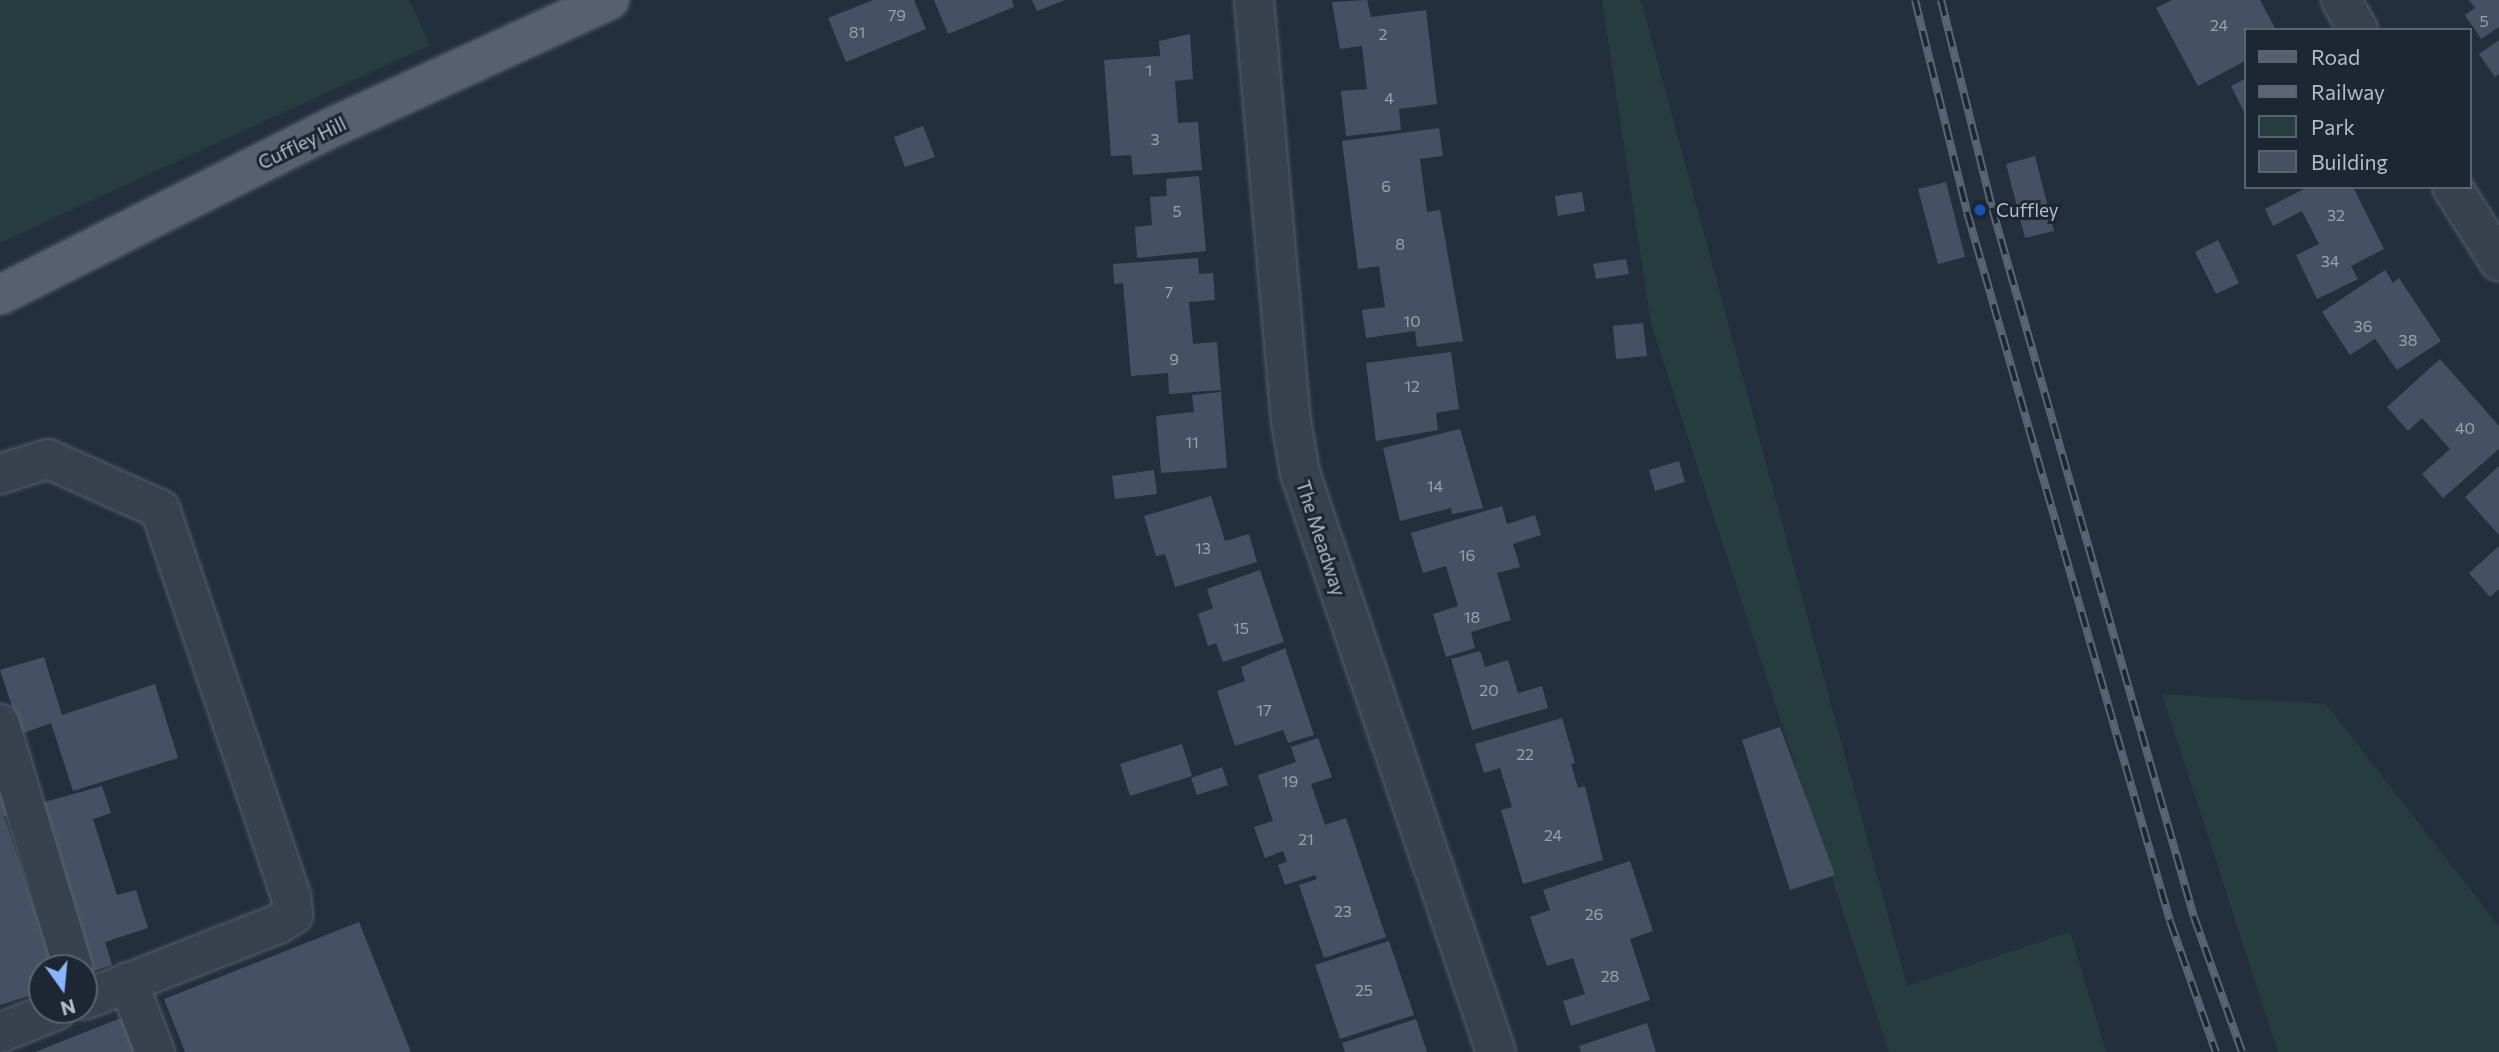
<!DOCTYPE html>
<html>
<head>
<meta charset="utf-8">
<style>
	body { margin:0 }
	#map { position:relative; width:2499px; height:1052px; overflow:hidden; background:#242f3e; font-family:Commissioner,sans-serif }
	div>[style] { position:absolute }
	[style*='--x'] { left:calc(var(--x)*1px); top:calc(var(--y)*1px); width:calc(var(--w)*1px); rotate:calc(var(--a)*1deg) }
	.green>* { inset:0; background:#263c3f }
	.building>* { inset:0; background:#455162 }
	.roads { filter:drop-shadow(0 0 2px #565f6c) drop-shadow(0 0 2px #565f6c) }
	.minor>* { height:38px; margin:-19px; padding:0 19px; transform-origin:19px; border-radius:19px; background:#38414e }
	.major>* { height:38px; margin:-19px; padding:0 19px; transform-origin:19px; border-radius:19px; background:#56606e }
	.rail>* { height:8px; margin-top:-4px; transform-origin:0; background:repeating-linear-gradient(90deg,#1d2633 0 16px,#5a6575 0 32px); box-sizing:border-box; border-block:2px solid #5a6575 }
	.dots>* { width:19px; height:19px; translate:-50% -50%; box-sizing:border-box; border:4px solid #1d2633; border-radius:50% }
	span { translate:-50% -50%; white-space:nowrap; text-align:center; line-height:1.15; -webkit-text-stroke:6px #1d2633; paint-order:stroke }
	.number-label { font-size:16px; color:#98a1af }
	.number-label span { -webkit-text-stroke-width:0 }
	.street-label { font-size:19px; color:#b4bcc9 }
	.poi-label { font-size:19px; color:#b4bcc9 }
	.left { translate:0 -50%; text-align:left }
	.legend { position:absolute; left:2244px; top:28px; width:228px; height:161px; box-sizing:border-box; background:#1d2633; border:2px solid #59626f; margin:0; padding:9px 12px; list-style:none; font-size:21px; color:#b4bcc9 }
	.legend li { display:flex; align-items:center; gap:14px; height:35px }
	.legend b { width:35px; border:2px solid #59626f }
	.north { position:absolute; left:28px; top:954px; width:70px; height:70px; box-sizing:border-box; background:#1d2633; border:2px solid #59626f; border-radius:50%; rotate:165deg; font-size:19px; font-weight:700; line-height:28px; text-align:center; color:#b4bcc9 }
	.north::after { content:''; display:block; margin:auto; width:24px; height:32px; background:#8ab4f8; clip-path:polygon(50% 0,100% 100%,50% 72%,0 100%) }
</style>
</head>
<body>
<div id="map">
	<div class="green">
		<i style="clip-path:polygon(0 0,409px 0,430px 45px,0 243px)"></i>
		<i style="clip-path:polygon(1602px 0,1639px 0,1642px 4px,1907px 986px,2070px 932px,2106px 1052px,1889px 1052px,1651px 324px)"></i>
		<i style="clip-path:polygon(2162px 694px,2326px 704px,2499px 926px,2499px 1052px,2278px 1052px)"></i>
	</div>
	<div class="building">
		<i style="clip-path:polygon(914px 0,926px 29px,846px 62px,828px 18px,873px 0)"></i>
		<i style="clip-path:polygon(934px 0,1012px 0,1014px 7px,948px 34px)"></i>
		<i style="clip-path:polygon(1032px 0,1065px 0,1037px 11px)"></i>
		<i style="clip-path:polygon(1367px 0,1371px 17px,1426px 10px,1437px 104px,1399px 109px,1401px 130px,1346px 136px,1341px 91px,1367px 89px,1362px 46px,1340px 49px,1332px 2px)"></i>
		<i style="clip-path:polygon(2172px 0,2260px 0,2276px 30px,2245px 30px,2245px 61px,2198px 86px,2156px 8px)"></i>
		<i style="clip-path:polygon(2469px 0,2499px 0,2499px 27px,2481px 39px,2465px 15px,2475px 8px)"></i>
		<i style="clip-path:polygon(1190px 34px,1193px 79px,1175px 81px,1178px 123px,1198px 122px,1202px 170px,1133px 175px,1131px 155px,1111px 156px,1104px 60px,1160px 56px,1159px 41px)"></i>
		<i style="clip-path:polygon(2499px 40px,2499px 74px,2495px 77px,2479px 54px)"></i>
		<i style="clip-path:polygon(2245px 79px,2245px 114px,2231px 86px)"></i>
		<i style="clip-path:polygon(923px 126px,935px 157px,905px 167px,894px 137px)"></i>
		<i style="clip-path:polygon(1439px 128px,1443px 156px,1420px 159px,1427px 212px,1440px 210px,1463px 341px,1417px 347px,1415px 331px,1366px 338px,1362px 310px,1385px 307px,1382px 287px,1379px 266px,1358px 269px,1342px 141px)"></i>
		<i style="clip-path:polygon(2035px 156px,2054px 231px,2025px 238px,2006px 164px)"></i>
		<i style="clip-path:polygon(1199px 176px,1206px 251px,1137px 258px,1135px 227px,1152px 225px,1150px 197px,1167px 196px,1166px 179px)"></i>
		<i style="clip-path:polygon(1946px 182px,1965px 257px,1938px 264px,1918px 189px)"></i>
		<i style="clip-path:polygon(2308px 187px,2353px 187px,2384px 249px,2351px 266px,2358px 279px,2317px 299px,2296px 255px,2319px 244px,2302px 211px,2273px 226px,2265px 209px)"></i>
		<i style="clip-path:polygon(1582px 192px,1585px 211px,1558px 216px,1555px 196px)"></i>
		<i style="clip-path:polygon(2218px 240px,2239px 283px,2216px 294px,2195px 252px)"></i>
		<i style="clip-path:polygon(1198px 258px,1199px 274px,1213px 273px,1215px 300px,1189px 302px,1193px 344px,1217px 342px,1221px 390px,1169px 394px,1168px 373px,1131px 376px,1123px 283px,1114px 284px,1113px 264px)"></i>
		<i style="clip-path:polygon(1626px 259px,1629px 274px,1596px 279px,1593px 264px)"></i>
		<i style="clip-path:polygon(2385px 270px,2393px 283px,2399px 278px,2441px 341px,2397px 370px,2375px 339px,2350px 355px,2322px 312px)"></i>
		<i style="clip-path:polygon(1643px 323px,1647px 356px,1616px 359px,1613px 326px)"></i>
		<i style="clip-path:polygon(1451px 352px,1459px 409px,1436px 413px,1438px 430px,1376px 441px,1366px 363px)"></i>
		<i style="clip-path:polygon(2440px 359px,2499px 426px,2499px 449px,2443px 498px,2422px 474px,2450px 449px,2422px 418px,2408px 431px,2387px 407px)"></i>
		<i style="clip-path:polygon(1221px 392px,1227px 468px,1161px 473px,1156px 416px,1194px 412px,1192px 395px)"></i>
		<i style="clip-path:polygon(1460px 429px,1483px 508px,1452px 514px,1451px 508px,1400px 521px,1383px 448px)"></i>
		<i style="clip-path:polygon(1679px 461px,1685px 482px,1655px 491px,1649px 470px)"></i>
		<i style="clip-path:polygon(2499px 466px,2499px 535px,2465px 497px)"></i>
		<i style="clip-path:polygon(1154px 470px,1157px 494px,1115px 499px,1112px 476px)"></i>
		<i style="clip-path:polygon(1211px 496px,1225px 541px,1249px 534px,1257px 562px,1175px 587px,1165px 554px,1156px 556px,1144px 516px)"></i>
		<i style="clip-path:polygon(1502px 506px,1507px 524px,1535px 515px,1541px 535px,1513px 544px,1520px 567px,1497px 573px,1511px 620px,1471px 632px,1475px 648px,1446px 657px,1433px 614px,1458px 606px,1446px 566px,1423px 573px,1411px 533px)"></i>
		<i style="clip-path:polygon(2499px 546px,2499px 589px,2490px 597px,2469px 573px)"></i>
		<i style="clip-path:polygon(1260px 570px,1284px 642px,1223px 662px,1216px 643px,1208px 646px,1198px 614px,1213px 608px,1207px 589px)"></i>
		<i style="clip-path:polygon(1285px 648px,1314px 735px,1288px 743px,1283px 730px,1235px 746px,1217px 691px,1245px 681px,1241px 667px)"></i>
		<i style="clip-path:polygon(1480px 651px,1485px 667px,1508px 660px,1518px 693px,1542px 686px,1548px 708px,1472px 730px,1451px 659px)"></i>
		<i style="clip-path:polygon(44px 657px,62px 715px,155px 684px,178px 758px,73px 791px,51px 723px,21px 734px,0 670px)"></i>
		<i style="clip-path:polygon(1562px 718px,1575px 763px,1571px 764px,1578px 788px,1585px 786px,1603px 860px,1523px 884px,1501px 810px,1512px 807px,1500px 768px,1484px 773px,1475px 744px)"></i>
		<i style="clip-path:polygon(1780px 727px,1835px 875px,1790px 890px,1742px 740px)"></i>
		<i style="clip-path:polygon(1318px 738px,1332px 777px,1311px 784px,1325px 825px,1346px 818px,1386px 937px,1324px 958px,1299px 885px,1317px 879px,1315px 875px,1285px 885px,1278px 865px,1287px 862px,1283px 851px,1265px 858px,1254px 827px,1273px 821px,1258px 775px,1296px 762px,1291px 747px)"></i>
		<i style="clip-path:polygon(1182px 744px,1192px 776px,1130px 796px,1120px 764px)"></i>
		<i style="clip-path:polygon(1222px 767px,1228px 785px,1197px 795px,1191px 778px)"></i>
		<i style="clip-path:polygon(0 773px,14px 813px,4px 816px,54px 968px,42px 968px,42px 992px,0 1005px)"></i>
		<i style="clip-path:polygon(102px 786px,111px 813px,93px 819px,117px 895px,136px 890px,148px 928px,105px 942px,112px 965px,84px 974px,37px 804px)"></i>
		<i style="clip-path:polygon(1630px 861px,1653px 931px,1630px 939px,1650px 1000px,1571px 1026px,1563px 1001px,1585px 994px,1573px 958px,1547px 966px,1530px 917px,1550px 910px,1543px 890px)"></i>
		<i style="clip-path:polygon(359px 922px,411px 1052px,185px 1052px,164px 999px)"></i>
		<i style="clip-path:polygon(1389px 941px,1414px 1015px,1340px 1039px,1315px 965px)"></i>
		<i style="clip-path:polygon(126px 1016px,140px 1052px,35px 1052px)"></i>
		<i style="clip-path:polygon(1416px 1019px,1427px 1052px,1345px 1052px,1342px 1043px)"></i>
		<i style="clip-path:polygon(1647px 1023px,1656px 1052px,1581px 1052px,1579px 1046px)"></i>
	</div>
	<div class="roads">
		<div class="minor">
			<i style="--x:1254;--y:0;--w:423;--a:85"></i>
			<i style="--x:1291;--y:421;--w:53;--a:80.2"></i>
			<i style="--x:1300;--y:473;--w:611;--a:71.3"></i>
			<i style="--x:2341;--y:0;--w:34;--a:60"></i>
			<i style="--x:2452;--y:187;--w:88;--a:57.6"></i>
			<i style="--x:0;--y:474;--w:50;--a:-17.4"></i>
			<i style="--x:48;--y:459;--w:123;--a:24.1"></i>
			<i style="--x:160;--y:509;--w:409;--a:71.3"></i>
			<i style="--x:291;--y:896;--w:19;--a:84"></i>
			<i style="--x:293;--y:915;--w:17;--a:149"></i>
			<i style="--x:278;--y:924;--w:208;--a:158.6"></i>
			<i style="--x:0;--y:724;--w:255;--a:73.3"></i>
			<i style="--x:128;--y:982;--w:75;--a:68.9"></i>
			<i style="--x:0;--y:1033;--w:61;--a:-22"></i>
		</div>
		<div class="major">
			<i style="--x:0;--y:295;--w:375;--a:-26.8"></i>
			<i style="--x:335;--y:126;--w:302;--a:-24.7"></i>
		</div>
	</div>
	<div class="rail">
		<i style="--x:1915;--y:0;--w:218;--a:76.2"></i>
		<i style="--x:1967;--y:212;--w:737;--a:74.02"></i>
		<i style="--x:2170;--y:921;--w:139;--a:70.7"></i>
		<i style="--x:1941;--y:0;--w:214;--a:76.2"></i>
		<i style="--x:1992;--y:208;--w:737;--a:74.1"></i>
		<i style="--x:2194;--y:917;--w:143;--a:70.4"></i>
	</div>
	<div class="dots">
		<i style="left:1980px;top:210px;background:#1a4fb4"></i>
	</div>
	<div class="number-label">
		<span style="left:897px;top:15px">79</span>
		<span style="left:2484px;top:21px">5</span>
		<span style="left:2219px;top:25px">24</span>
		<span style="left:857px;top:32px">81</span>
		<span style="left:1383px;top:34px">2</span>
		<span style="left:1149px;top:70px">1</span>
		<span style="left:1389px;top:98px">4</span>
		<span style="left:1155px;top:139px">3</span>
		<span style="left:1386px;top:186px">6</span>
		<span style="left:1177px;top:211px">5</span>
		<span style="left:2336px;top:215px">32</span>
		<span style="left:1400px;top:244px">8</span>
		<span style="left:2330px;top:261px">34</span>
		<span style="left:1169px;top:292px">7</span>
		<span style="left:1412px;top:321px">10</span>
		<span style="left:2363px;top:326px">36</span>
		<span style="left:2408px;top:340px">38</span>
		<span style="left:1174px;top:359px">9</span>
		<span style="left:1412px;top:386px">12</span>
		<span style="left:2465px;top:428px">40</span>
		<span style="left:1192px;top:442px">11</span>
		<span style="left:1435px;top:486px">14</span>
		<span style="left:1203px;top:548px">13</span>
		<span style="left:1467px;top:555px">16</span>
		<span style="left:1472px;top:617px">18</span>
		<span style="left:1241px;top:628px">15</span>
		<span style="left:1489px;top:690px">20</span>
		<span style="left:1264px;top:710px">17</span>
		<span style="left:1525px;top:754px">22</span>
		<span style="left:1290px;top:781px">19</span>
		<span style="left:1553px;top:835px">24</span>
		<span style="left:1306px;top:839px">21</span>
		<span style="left:1343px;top:911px">23</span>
		<span style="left:1594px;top:914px">26</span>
		<span style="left:1610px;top:976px">28</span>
		<span style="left:1364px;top:990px">25</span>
	</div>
	<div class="street-label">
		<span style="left:302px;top:143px;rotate:-26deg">Cuffley Hill</span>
		<span style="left:1321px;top:538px;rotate:72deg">The Meadway</span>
	</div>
	<div class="poi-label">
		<span class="left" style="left:1996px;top:210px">Cuffley</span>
	</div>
	<ul class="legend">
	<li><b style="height:9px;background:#56606e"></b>Road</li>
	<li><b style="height:9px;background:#5a6575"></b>Railway</li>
	<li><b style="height:19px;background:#263c3f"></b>Park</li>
	<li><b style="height:19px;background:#455162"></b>Building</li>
	</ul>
	<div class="north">N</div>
</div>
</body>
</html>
